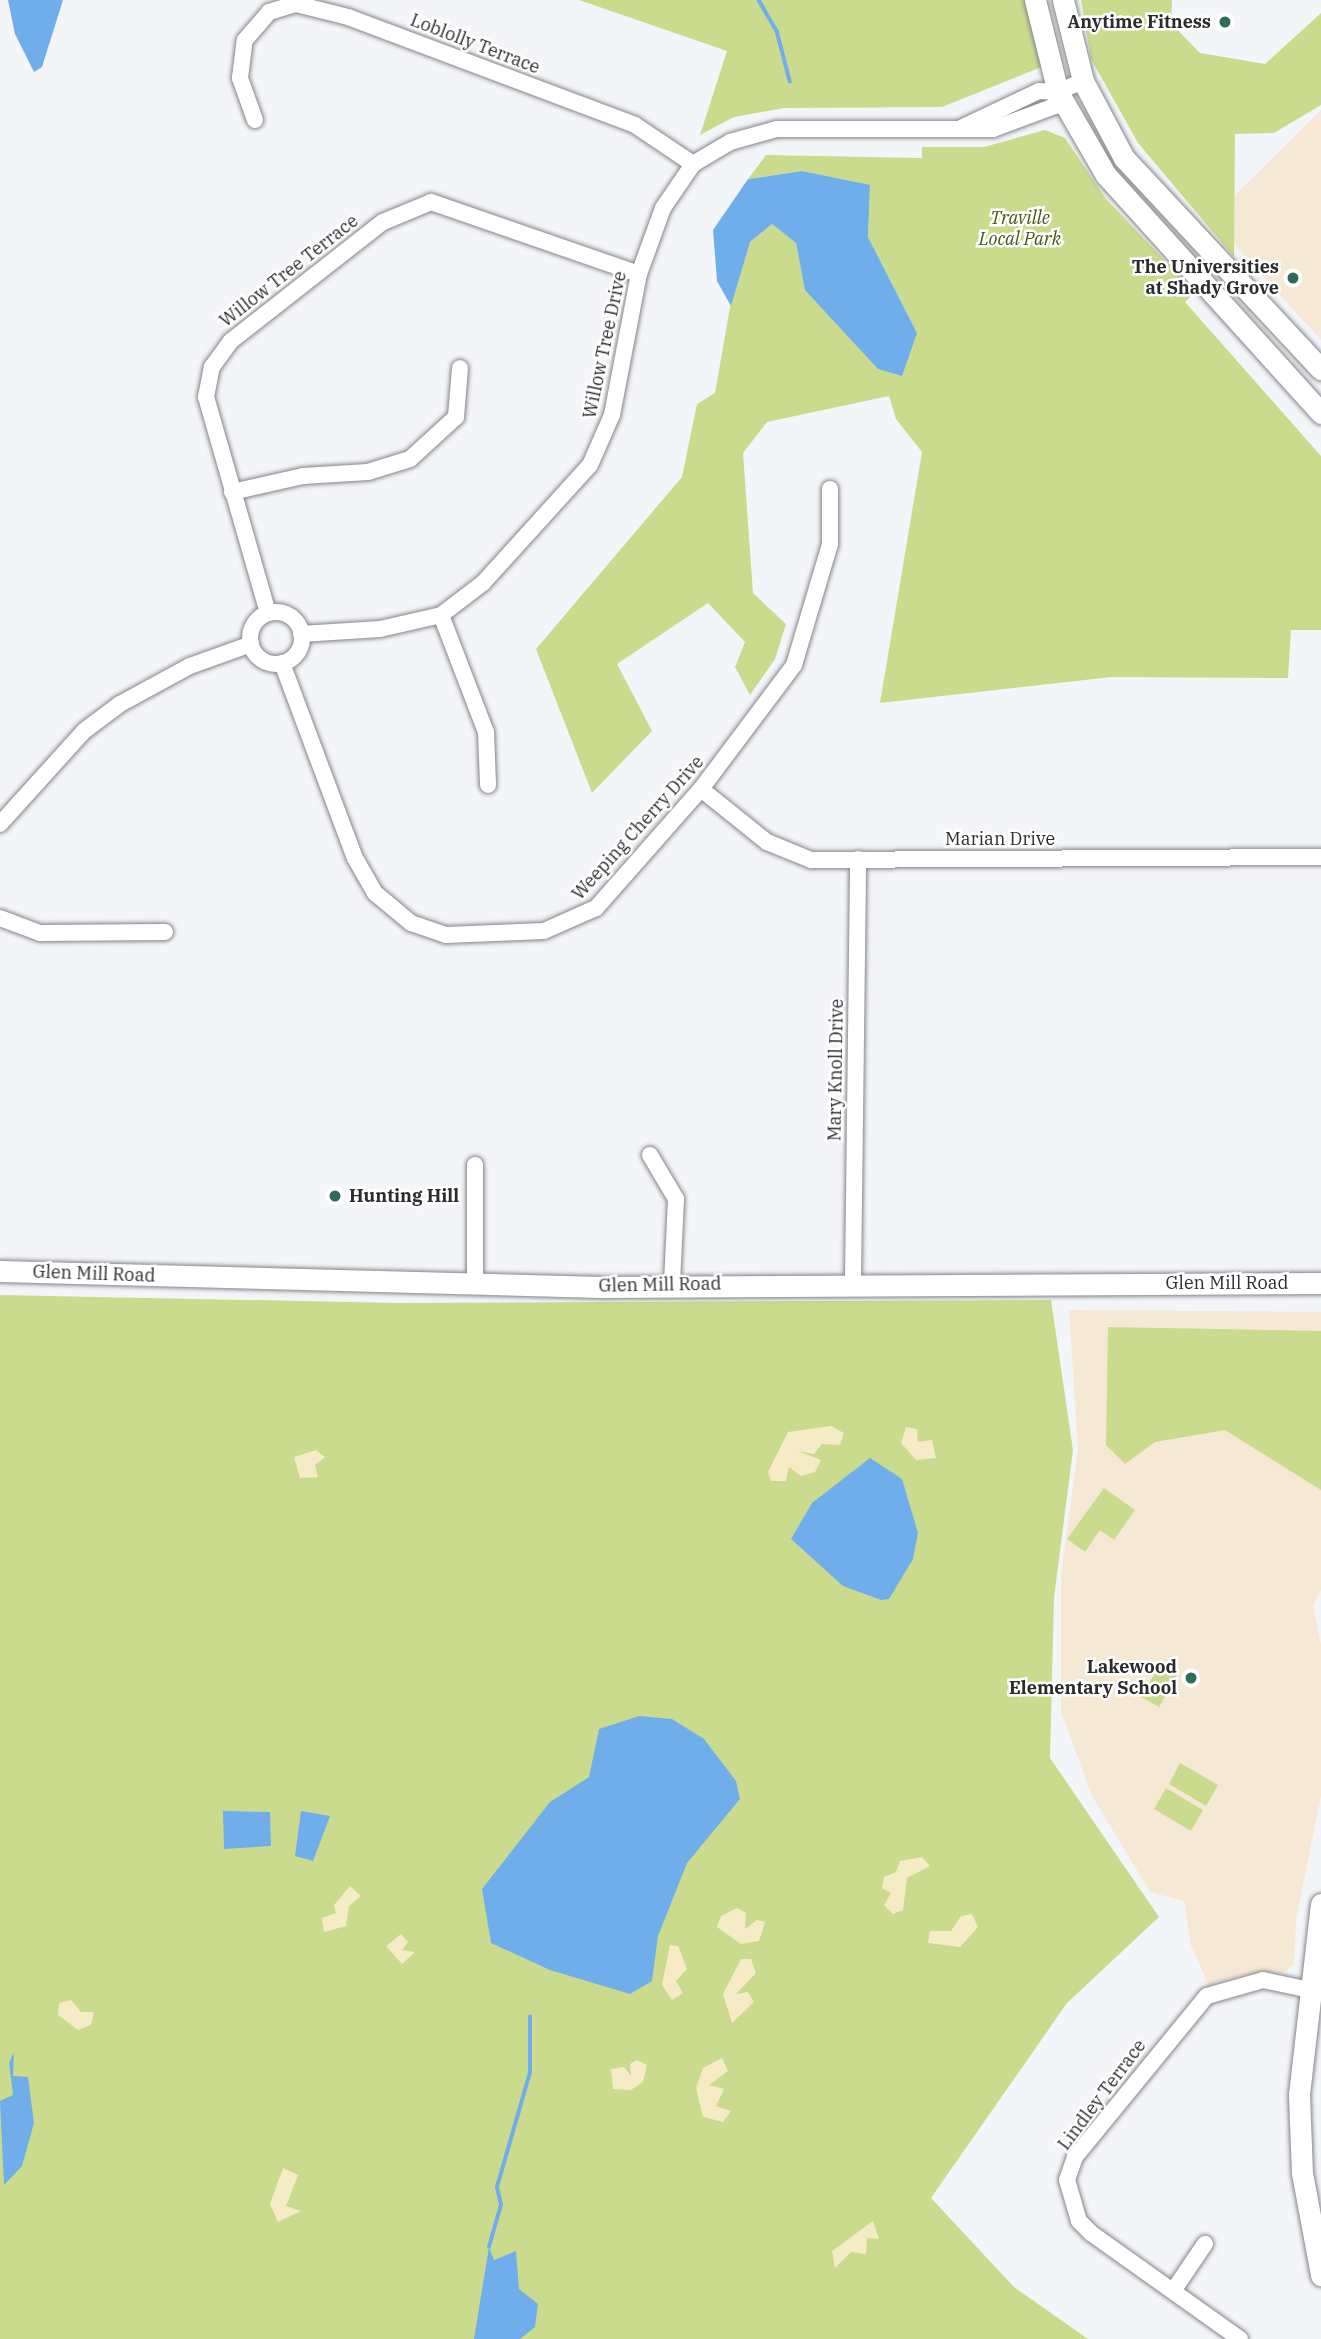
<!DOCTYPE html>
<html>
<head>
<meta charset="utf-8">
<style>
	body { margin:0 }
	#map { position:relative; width:1321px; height:2339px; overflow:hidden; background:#f3f5f9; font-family:"IBM Plex Serif",serif }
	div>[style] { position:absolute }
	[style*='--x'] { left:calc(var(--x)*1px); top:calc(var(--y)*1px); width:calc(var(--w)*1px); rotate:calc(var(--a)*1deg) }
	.education>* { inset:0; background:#f5e9d5 }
	.green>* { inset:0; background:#cadb8e }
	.sand>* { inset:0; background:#f5ebc6 }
	.water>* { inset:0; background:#70aeeb }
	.stream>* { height:3.5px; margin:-1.75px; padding:0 1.75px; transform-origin:1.75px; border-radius:1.75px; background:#70aeeb }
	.roads { filter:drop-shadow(0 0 2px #85868a) drop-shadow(0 0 2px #85868a) }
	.minor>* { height:16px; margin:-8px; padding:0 8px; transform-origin:8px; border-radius:8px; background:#fff }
	.minor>.ring { margin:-8px; padding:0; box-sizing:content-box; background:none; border:16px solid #fff; border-radius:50% }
	.secondary>* { height:21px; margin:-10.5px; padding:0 10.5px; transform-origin:10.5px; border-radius:10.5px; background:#fff }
	.dots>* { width:19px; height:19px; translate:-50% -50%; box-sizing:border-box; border:4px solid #fff; border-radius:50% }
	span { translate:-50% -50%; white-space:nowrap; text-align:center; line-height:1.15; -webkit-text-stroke:5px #fff; paint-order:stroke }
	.poi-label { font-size:18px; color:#2b2c2d; font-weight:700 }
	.right { translate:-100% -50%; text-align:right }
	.left { translate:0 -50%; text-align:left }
	.street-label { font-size:18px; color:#2b2c2d }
	.park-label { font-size:18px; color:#495418; font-style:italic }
</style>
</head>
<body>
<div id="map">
	<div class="education">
		<i style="clip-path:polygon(1321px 110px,1321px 340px,1211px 219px)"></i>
		<i style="clip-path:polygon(1069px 1310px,1321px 1312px,1321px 1590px,1313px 1605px,1321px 1644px,1321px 1796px,1296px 1920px,1294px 1964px,1283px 1973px,1243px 1975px,1209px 1985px,1191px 1946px,1184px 1901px,1150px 1892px,1092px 1796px,1061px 1712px,1061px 1575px,1078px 1448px)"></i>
	</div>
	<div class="green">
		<i style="clip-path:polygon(579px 0,1035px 0,1049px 64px,942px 107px,784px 108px,734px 117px,700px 135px,727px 51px)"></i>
		<i style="clip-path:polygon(1081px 0,1172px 0,1171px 23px,1200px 53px,1265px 64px,1321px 13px,1321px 105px,1274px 133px,1235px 134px,1234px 257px,1138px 143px,1091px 59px)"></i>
		<i style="clip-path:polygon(1045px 130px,1065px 138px,1106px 199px,1195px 292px,1185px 302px,1321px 456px,1321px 630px,1291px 630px,1288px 678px,1111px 677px,880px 703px,922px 452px,896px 419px,889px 396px,767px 422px,743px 453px,753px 593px,786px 624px,775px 659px,750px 695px,735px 667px,745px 642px,708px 603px,617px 664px,652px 731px,592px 793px,536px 649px,682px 477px,697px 404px,715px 393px,736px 273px,750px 242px,772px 224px,796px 243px,806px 291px,917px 333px,868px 237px,870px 186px,802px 171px,748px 179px,766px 155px,922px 158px,922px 147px,984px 147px)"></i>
		<i style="clip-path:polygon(0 1295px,398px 1303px,1051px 1300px,1073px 1450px,1054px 1598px,1050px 1758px,1159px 1917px,1067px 2003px,931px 2198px,1014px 2287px,1088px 2339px,0 2339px)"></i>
		<i style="clip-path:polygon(1108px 1327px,1321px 1331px,1321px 1490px,1225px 1430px,1155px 1442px,1125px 1464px,1106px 1445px)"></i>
		<i style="clip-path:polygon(1104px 1488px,1135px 1510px,1114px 1540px,1100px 1530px,1085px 1552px,1067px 1539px)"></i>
		<i style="clip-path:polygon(1159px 1666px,1177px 1676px,1159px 1707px,1141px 1697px)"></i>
		<i style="clip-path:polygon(1180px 1763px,1218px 1785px,1206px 1806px,1169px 1784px)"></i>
		<i style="clip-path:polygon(1166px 1788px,1203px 1810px,1191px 1831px,1154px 1809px)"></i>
	</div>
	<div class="sand">
		<i style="clip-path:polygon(831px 1426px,844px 1433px,840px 1445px,822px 1444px,814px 1454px,798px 1451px,821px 1460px,815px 1472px,801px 1476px,789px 1467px,786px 1481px,771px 1481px,768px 1472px,788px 1432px)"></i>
		<i style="clip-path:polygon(906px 1427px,917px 1429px,918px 1442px,932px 1440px,936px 1458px,916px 1460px,901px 1443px)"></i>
		<i style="clip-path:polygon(316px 1450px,325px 1457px,315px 1465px,318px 1477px,300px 1478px,294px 1457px)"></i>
		<i style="clip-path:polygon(922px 1857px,930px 1866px,907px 1878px,903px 1910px,893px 1914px,884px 1905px,891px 1893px,882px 1888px,884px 1877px,896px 1872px,900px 1861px)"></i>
		<i style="clip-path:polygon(350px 1886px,361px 1896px,349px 1906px,346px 1926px,324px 1932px,322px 1918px,336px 1913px,334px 1905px)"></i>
		<i style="clip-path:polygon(737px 1908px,746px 1913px,745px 1929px,757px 1920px,765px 1922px,759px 1941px,741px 1944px,717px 1927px,721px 1916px)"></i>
		<i style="clip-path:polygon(972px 1914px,978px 1927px,960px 1947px,928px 1943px,930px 1931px,951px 1931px,961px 1916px)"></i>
		<i style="clip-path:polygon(401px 1934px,408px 1942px,402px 1950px,415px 1952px,402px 1964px,386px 1946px)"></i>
		<i style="clip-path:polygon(670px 1945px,678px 1946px,687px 1969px,676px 1981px,683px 1993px,672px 2000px,662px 1985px)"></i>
		<i style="clip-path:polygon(741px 1959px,751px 1959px,756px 1973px,736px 1994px,748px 1992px,754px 2002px,732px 2023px,723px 1994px)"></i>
		<i style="clip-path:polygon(71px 2000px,81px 2012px,94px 2012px,91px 2025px,78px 2030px,58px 2015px,59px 2003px)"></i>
		<i style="clip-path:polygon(722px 2058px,728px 2071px,709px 2085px,724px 2089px,716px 2106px,731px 2111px,723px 2122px,703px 2117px,696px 2088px,703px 2068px)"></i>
		<i style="clip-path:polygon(637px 2060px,647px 2065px,643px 2082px,631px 2090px,613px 2089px,611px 2069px,624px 2067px,631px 2076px,630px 2064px)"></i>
		<i style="clip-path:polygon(283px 2168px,298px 2175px,286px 2206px,301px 2211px,278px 2222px,270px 2204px)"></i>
		<i style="clip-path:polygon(873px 2221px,879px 2239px,867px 2238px,866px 2254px,851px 2252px,835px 2268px,832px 2251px)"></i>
	</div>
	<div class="water">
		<i style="clip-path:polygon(8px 0,63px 0,42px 67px,34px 72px,15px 34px)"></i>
		<i style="clip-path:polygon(802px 171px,870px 185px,868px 237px,917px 333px,902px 376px,878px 369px,805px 290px,796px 243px,772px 224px,750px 242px,731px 306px,717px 281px,713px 230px,748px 179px)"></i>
		<i style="clip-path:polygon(870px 1458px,902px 1479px,918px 1533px,913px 1559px,889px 1599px,881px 1600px,843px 1586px,791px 1539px,812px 1503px)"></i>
		<i style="clip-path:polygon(639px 1716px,672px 1719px,704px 1739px,736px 1781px,740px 1799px,687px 1863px,658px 1936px,652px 1981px,630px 1994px,550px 1970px,491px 1943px,482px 1889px,550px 1802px,589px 1777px,599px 1729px)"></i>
		<i style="clip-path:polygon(223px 1811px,270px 1812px,271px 1846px,224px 1849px)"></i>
		<i style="clip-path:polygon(301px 1811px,330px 1816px,313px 1861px,295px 1856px)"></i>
		<i style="clip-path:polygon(14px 2052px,13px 2076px,28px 2077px,34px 2123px,22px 2166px,4px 2185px,0 2101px,13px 2095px,9px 2063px)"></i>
		<i style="clip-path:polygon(489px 2247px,494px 2260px,516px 2251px,519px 2289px,538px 2304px,535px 2327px,520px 2339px,474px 2339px)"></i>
	</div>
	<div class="stream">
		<i style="--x:759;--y:0;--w:36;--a:60"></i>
		<i style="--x:777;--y:31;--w:52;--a:75.4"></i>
		<i style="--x:489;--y:2247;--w:44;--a:-74.1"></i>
		<i style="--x:501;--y:2205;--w:18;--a:-103"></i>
		<i style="--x:497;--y:2187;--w:119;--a:-73.9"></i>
		<i style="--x:530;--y:2073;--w:56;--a:-90"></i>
	</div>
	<div class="roads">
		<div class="minor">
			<i style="--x:255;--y:120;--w:45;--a:-109.7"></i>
			<i style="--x:240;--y:78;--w:38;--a:-83"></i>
			<i style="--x:245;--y:40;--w:37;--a:-49"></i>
			<i style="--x:269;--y:12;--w:28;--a:-17"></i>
			<i style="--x:296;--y:4;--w:54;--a:14"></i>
			<i style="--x:348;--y:17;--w:307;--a:20.6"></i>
			<i style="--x:635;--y:125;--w:70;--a:33.9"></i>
			<i style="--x:961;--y:128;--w:86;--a:-25.4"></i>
			<i style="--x:1039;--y:91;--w:19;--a:3"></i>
			<i style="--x:1058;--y:92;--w:27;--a:-24"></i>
			<i style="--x:232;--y:492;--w:73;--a:-12.7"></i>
			<i style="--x:303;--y:476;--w:65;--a:-3.5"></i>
			<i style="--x:368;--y:472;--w:44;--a:-17.2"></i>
			<i style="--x:410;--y:459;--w:62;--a:-42.4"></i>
			<i style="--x:456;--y:417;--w:49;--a:-85.3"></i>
			<i class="ring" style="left:250px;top:612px;width:36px;height:36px"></i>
			<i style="--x:268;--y:613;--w:225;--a:-106"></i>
			<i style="--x:206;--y:397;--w:31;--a:-79"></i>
			<i style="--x:212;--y:367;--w:32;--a:-54"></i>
			<i style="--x:231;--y:341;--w:193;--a:-38.1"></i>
			<i style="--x:383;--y:222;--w:52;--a:-22.6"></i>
			<i style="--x:431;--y:202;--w:220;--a:19.1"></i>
			<i style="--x:441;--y:615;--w:125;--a:69"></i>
			<i style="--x:486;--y:732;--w:53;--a:87.8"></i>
			<i style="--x:301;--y:634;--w:79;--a:-3.6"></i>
			<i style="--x:380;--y:629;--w:63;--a:-12.9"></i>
			<i style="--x:441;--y:615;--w:53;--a:-37.3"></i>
			<i style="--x:483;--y:583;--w:159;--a:-47.8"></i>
			<i style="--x:590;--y:465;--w:55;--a:-66.3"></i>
			<i style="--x:612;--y:415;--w:144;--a:-79.2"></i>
			<i style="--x:639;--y:274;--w:70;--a:-70"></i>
			<i style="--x:663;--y:208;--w:53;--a:-55.7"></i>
			<i style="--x:693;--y:164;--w:43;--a:-30.7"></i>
			<i style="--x:730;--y:142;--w:49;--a:-15.5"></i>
			<i style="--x:777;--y:129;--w:216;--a:0"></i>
			<i style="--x:993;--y:129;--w:66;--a:-20.4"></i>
			<i style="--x:1055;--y:106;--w:14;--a:-78"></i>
			<i style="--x:282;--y:663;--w:208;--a:69.5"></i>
			<i style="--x:355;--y:858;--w:40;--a:60.3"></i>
			<i style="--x:375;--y:893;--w:47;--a:39.8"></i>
			<i style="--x:411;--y:923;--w:37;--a:19"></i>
			<i style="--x:446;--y:935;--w:98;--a:-2.3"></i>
			<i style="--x:544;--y:931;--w:57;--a:-23.9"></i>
			<i style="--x:596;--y:908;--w:159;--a:-48.6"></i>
			<i style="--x:701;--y:789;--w:155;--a:-53.1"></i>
			<i style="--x:794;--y:665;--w:126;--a:-73.4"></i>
			<i style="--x:830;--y:544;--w:55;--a:-90"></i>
			<i style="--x:701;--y:789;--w:85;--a:38.8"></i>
			<i style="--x:767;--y:842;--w:48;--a:22.2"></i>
			<i style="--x:811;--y:860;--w:510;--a:-0.34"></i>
			<i style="--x:0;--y:824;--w:125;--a:-47.9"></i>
			<i style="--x:84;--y:731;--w:45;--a:-36.9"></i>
			<i style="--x:120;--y:704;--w:80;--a:-28.5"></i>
			<i style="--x:190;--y:666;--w:65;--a:-19.8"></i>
			<i style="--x:0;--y:918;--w:43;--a:20.6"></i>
			<i style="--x:40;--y:933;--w:125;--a:-0.5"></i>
			<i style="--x:650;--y:1155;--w:51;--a:59.4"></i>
			<i style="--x:676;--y:1199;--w:86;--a:92.7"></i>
			<i style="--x:475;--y:1165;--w:117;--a:90"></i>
			<i style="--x:853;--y:1281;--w:422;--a:-89.3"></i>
			<i style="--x:1173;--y:2291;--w:57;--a:-55.8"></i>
			<i style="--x:1240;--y:2339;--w:183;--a:-144.6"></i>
			<i style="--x:1091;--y:2233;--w:17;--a:-135"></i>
			<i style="--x:1079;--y:2221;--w:43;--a:-106.3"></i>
			<i style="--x:1067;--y:2180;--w:24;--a:-71"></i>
			<i style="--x:1075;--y:2157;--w:208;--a:-50.7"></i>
			<i style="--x:1207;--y:1996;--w:58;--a:-15.9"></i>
			<i style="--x:1263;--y:1980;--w:48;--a:12"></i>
		</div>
		<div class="secondary">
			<i style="--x:1035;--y:0;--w:95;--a:76"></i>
			<i style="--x:1058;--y:92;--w:96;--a:60"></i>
			<i style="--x:1106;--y:175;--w:321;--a:47.9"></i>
			<i style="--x:1063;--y:0;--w:83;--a:76.1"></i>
			<i style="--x:1083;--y:81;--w:87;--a:62"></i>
			<i style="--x:1124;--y:158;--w:289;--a:47"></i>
			<i style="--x:0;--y:1271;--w:601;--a:1.52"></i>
			<i style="--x:601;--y:1287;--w:720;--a:-0.32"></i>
			<i style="--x:1321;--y:1904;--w:192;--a:96.6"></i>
			<i style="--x:1299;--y:2095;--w:78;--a:87.8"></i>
			<i style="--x:1302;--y:2173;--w:104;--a:79.4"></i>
		</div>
	</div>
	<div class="dots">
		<i style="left:1225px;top:22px;background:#2c6c5a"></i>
		<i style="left:1293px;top:278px;background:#2c6c5a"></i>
		<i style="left:335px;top:1196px;background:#2c6c5a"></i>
		<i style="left:1191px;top:1678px;background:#2c6c5a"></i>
	</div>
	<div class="poi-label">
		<span class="right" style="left:1211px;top:22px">Anytime Fitness</span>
		<span class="right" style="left:1279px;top:278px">The Universities<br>at Shady Grove</span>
		<span class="left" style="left:349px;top:1196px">Hunting Hill</span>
		<span class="right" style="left:1177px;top:1678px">Lakewood<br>Elementary School</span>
	</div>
	<div class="street-label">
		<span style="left:475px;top:44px;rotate:21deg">Loblolly Terrace</span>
		<span style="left:289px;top:271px;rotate:-38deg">Willow Tree Terrace</span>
		<span style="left:605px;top:345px;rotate:-78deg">Willow Tree Drive</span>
		<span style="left:638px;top:828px;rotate:-48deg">Weeping Cherry Drive</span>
		<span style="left:1000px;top:839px">Marian Drive</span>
		<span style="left:836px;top:1070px;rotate:-89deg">Mary Knoll Drive</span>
		<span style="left:94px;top:1274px;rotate:2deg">Glen Mill Road</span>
		<span style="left:1227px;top:1283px">Glen Mill Road</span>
		<span style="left:660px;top:1285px;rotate:-1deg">Glen Mill Road</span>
		<span style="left:1102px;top:2095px;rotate:-53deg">Lindley Terrace</span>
	</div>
	<div class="park-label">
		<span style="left:1020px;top:229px">Traville<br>Local Park</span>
	</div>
</div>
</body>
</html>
